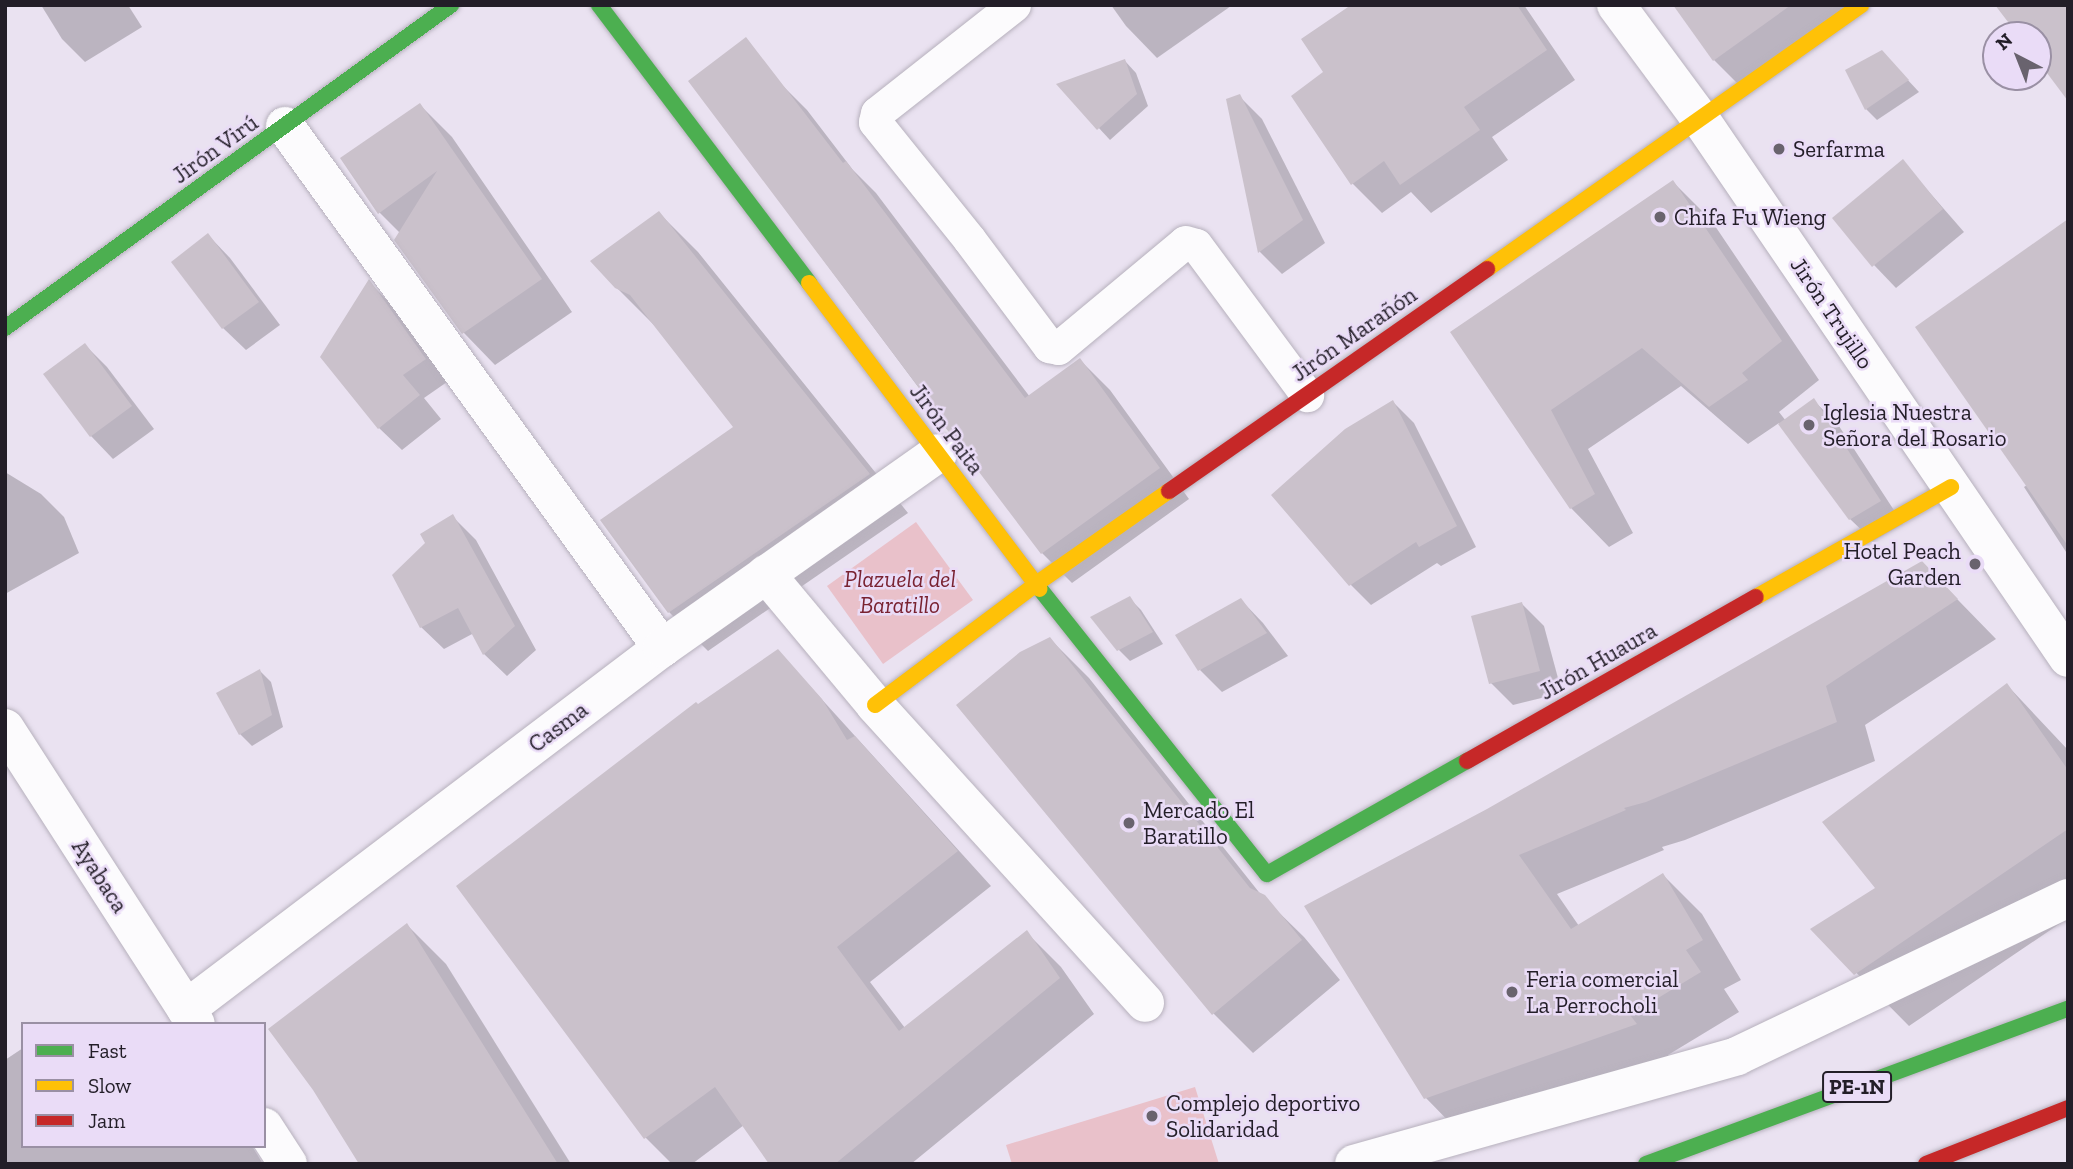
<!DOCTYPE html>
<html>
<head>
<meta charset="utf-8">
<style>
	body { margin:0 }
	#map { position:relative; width:2073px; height:1169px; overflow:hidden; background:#eae2f1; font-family:"Zilla Slab",serif }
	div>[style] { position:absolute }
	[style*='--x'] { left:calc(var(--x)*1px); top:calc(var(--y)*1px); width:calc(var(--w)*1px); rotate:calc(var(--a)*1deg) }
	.green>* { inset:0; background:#e9c1ca }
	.shadow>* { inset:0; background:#0003 }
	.building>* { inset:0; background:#cac1cb }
	.roads { filter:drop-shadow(0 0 2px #b7b1bd) drop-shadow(0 0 2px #b7b1bd) }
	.lane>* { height:33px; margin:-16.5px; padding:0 16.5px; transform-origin:16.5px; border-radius:16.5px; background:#fcfbfd }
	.street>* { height:38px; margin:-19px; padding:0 19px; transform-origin:19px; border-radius:19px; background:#fcfbfd }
	.fast>* { height:16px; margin:-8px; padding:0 8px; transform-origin:8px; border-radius:8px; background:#4caf50 }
	.slow>* { height:16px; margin:-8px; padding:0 8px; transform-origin:8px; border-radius:8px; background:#ffc107 }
	.jam>* { height:16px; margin:-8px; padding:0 8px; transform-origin:8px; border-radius:8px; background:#c62828 }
	.dots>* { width:19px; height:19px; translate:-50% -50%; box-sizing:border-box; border:4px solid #eadcf7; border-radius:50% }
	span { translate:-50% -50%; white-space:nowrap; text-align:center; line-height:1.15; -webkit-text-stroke:5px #eadcf7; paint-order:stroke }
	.shield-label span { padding:2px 5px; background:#eadcf7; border:2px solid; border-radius:5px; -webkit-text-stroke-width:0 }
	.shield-label { font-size:21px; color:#231e28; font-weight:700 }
	.street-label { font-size:23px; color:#231e28 }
	.poi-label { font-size:23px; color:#231e28 }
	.left { translate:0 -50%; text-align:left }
	.right { translate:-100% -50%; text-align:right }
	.park-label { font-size:23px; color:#792231; font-style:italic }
	.frame { position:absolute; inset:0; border:7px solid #231e28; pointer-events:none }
	.legend { position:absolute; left:21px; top:1022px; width:245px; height:126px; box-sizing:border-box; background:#eadcf7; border:2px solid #9a90a4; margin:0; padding:9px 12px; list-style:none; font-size:21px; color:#231e28 }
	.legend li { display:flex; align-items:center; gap:14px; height:35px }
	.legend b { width:35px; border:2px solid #9a90a4 }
	.north { position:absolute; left:1982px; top:21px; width:70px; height:70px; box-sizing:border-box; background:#eadcf7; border:2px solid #9a90a4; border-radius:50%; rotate:318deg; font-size:19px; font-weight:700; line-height:28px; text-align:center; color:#231e28 }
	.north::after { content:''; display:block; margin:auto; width:24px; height:32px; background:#69636e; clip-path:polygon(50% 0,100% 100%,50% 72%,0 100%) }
</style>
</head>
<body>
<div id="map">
	<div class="green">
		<i style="clip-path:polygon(916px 522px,973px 600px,883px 664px,827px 586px)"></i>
		<i style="clip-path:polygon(1195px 1087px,1219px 1164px,1012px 1164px,1006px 1145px)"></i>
	</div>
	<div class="shadow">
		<i style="clip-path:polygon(41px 5px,128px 5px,142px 27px,85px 62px,62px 39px)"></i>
		<i style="clip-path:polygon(1111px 5px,1231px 5px,1231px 6px,1157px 58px,1126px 26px)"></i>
		<i style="clip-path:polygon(1354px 5px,1524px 5px,1575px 80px,1492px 137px,1508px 160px,1431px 213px,1411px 192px,1382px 213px,1353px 184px,1293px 96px,1326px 72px)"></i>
		<i style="clip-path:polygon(1675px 5px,1868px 5px,1746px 92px,1714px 60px)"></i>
		<i style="clip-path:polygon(1125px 61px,1136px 73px,1148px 106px,1110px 140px,1059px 85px)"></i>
		<i style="clip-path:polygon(1893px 64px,1919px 92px,1877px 120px,1866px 109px)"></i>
		<i style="clip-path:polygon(777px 80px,807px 110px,853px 170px,876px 193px,1030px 397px,1080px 360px,1110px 390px,1189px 499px,1072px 583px,1042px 553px,716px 116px)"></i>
		<i style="clip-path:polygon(1239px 96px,1262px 119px,1325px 243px,1282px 274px,1260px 252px,1228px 100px)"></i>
		<i style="clip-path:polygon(420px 105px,452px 137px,572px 312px,495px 365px,464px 333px,396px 239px,400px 233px,380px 213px,342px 159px)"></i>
		<i style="clip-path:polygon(1903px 162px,1964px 232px,1896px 288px,1874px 265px)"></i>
		<i style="clip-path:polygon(1673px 182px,1711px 220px,1819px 380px,1779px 412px,1786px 421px,1814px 401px,1837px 423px,1903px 524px,1873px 541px,1850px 519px,1779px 423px,1748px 444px,1681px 386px,1588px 449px,1633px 533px,1609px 547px,1571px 508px,1452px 332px)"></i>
		<i style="clip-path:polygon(659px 213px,698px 252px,908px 513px,708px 651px,669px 612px,735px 428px,656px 327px,616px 287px)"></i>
		<i style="clip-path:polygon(2068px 221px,2068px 555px,2024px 487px,2027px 485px)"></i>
		<i style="clip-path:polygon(208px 235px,230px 258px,280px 325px,246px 350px,223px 328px)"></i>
		<i style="clip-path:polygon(369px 282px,391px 304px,447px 382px,424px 398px,441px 419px,402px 450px,379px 428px,322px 357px)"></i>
		<i style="clip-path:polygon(85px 345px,107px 367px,154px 429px,113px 459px,91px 436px)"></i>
		<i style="clip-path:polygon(1393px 402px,1414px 423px,1476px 547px,1441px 566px,1437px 563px,1371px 605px,1351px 585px)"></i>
		<i style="clip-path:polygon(5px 472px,41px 494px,64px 517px,79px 553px,5px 594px)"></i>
		<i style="clip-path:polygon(454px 518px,476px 540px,536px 650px,507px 676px,484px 654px,474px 633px,444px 649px,421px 627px)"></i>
		<i style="clip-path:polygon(1922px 563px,1996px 639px,1865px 725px,1875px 761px,1685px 840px,1662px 847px,1664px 850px,1557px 894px,1579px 926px,1663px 875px,1702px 914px,1741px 980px,1724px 989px,1739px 1012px,1668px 1055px,1674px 1063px,1464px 1137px,1425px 1097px,1488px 811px)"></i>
		<i style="clip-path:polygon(1130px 599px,1141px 610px,1163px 644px,1130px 661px,1119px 650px)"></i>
		<i style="clip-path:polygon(1241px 600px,1263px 623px,1288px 656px,1222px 692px,1200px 670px)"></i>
		<i style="clip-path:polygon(1522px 604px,1544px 626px,1562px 693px,1513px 705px,1491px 683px)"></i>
		<i style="clip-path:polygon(1050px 639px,1089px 678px,1262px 896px,1304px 937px,1340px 980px,1253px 1053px,1214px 1014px,959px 706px)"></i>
		<i style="clip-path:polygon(778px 651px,991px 886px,870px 982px,905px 1028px,1027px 933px,1061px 967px,1094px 1014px,911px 1164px,771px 1164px,744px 1125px,692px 1164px,672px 1164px,646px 1138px,458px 886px)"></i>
		<i style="clip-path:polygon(260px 671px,271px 682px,283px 727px,252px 746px,240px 734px,218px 693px)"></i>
		<i style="clip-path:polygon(2007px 685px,2068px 750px,2068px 918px,1909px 1026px,1813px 929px,1877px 889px)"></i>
		<i style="clip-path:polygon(407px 925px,446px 964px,571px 1164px,361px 1164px)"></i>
		<i style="clip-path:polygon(23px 1048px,23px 1146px,252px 1146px,263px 1164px,5px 1164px,5px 1060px)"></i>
	</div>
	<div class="building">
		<i style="clip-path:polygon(1351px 5px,1517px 5px,1547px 50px,1464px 107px,1480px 130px,1400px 185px,1384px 161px,1351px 185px,1291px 96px,1323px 72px,1301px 39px)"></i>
		<i style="clip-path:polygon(1673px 5px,1791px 5px,1713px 61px)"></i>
		<i style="clip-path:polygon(1995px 5px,2068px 5px,2068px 101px,2038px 61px,2038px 35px,2018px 35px)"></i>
		<i style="clip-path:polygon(746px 37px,843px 163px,846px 161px,1025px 398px,1080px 358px,1160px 468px,1041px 554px,945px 427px,947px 425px,688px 81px)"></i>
		<i style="clip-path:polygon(1882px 50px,1909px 80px,1865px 110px,1845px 70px)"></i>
		<i style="clip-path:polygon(1125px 59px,1137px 94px,1097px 130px,1056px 84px)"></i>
		<i style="clip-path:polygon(1240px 94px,1303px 220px,1258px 253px,1226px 99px)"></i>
		<i style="clip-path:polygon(420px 103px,542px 279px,462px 334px,394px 240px,437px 171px,378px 214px,340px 158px)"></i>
		<i style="clip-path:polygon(1903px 159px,1943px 209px,1872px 267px,1832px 218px)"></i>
		<i style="clip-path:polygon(1673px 180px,1782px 341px,1742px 373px,1748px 380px,1709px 407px,1642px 348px,1551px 410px,1595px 494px,1570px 509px,1450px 332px)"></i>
		<i style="clip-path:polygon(659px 211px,870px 474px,668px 613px,600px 520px,733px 427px,630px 295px,615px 288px,590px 261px)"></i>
		<i style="clip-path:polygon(2068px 219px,2068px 546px,1915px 327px)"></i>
		<i style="clip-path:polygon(208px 233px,259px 302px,222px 329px,171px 262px)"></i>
		<i style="clip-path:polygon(369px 279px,426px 359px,403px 375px,420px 395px,378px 429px,320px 357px)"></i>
		<i style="clip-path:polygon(85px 343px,132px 406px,90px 437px,43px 374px)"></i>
		<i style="clip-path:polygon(1814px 398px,1881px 501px,1849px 520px,1778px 424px)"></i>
		<i style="clip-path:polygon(1393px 400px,1457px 526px,1419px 547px,1416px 542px,1349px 586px,1271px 495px,1345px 429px)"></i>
		<i style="clip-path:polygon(453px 514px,515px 626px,483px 655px,458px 608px,420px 628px,392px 575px,425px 543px,420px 534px)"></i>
		<i style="clip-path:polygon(1922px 561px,1958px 599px,1826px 686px,1837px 722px,1646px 802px,1624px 808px,1626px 810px,1519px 855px,1571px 929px,1663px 873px,1703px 940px,1686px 950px,1701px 972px,1630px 1015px,1637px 1024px,1424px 1099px,1304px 906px,1487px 809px)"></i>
		<i style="clip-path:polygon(1130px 596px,1153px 632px,1117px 651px,1090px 617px)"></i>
		<i style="clip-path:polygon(1241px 598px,1267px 633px,1198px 671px,1175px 635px)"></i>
		<i style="clip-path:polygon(1522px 602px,1540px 671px,1489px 684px,1471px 616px)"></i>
		<i style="clip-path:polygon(1050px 637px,1250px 888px,1265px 895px,1302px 940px,1212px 1015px,956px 705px,1020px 652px)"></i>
		<i style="clip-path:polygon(778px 649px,822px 699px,847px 740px,855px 736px,958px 851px,837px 947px,899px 1031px,1027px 930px,1060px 978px,835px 1164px,769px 1164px,715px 1087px,644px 1139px,456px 886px,696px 702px,698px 704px)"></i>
		<i style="clip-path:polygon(260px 669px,272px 715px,239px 735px,216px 693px)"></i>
		<i style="clip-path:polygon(2007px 683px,2068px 770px,2068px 829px,1854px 975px,1810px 929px,1875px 888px,1822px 822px)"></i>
		<i style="clip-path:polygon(407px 923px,558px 1164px,359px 1164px,313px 1090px,268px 1029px)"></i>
	</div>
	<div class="roads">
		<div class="lane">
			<i style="--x:1014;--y:5;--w:174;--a:141.8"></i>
			<i style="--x:877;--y:113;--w:9;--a:103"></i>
			<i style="--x:875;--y:122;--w:150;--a:51.2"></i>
			<i style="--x:969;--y:239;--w:134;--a:53.2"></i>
			<i style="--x:1049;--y:346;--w:9;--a:13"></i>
			<i style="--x:1058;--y:348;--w:165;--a:-39.8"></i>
			<i style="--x:1185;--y:242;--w:11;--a:15"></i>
			<i style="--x:1196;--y:245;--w:187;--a:53.5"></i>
		</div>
		<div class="street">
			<i style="--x:1616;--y:5;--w:143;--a:53.5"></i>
			<i style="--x:1701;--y:120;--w:651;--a:55.7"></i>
			<i style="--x:285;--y:126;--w:644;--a:54.16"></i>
			<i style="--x:766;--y:574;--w:170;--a:50.2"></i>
			<i style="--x:875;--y:705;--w:402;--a:47.8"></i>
			<i style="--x:5;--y:728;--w:352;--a:57.2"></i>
			<i style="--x:186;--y:1009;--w:597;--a:-37.18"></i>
			<i style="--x:662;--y:648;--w:338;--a:-35.2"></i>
			<i style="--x:264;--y:1127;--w:44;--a:57"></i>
			<i style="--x:1354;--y:1164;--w:398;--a:-15.7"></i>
			<i style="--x:1737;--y:1056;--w:367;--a:-25.5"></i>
		</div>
		<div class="fast">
			<i style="--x:599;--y:5;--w:348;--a:52.9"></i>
			<i style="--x:5;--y:328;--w:551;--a:-35.91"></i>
			<i style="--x:1040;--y:589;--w:364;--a:51.5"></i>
			<i style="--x:1267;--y:874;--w:230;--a:-29.5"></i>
			<i style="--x:1646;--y:1164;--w:450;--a:-20.2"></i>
		</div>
		<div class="slow">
			<i style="--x:1487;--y:269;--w:458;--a:-35.2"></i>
			<i style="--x:809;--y:283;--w:383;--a:53"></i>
			<i style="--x:1756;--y:597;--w:224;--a:-29.4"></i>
			<i style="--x:875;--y:705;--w:201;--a:-36.9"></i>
			<i style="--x:1036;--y:584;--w:162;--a:-35"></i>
		</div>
		<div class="jam">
			<i style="--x:1169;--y:491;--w:388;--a:-34.9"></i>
			<i style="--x:1467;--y:761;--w:332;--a:-29.6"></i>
			<i style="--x:1926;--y:1164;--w:153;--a:-21.5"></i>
		</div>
	</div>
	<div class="dots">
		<i style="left:1779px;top:149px;background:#69636e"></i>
		<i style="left:1660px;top:217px;background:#69636e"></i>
		<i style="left:1809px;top:425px;background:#69636e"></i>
		<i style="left:1975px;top:564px;background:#69636e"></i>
		<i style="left:1129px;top:823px;background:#69636e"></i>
		<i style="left:1512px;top:992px;background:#69636e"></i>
		<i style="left:1152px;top:1116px;background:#69636e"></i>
	</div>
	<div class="shield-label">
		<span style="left:1857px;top:1087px">PE-1N</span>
	</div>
	<div class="street-label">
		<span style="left:215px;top:149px;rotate:-36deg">Jirón Virú</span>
		<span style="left:1832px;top:313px;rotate:56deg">Jirón Trujillo</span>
		<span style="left:1354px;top:334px;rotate:-35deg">Jirón Marañón</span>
		<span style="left:947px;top:429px;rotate:53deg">Jirón Paita</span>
		<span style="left:1598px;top:661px;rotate:-30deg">Jirón Huaura</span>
		<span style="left:558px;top:727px;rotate:-37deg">Casma</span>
		<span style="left:100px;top:876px;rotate:57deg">Ayabaca</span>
	</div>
	<div class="poi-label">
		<span class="left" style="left:1793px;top:149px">Serfarma</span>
		<span class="left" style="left:1674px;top:217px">Chifa Fu Wieng</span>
		<span class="left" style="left:1823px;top:425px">Iglesia Nuestra<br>Señora del Rosario</span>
		<span class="right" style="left:1961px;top:564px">Hotel Peach<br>Garden</span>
		<span class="left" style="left:1143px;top:823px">Mercado El<br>Baratillo</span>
		<span class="left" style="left:1526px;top:992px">Feria comercial<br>La Perrocholi</span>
		<span class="left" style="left:1166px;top:1116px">Complejo deportivo<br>Solidaridad</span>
	</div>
	<div class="park-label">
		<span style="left:900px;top:592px">Plazuela del<br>Baratillo</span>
	</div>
	<div class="frame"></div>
	<ul class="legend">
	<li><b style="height:9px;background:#4caf50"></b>Fast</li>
	<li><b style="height:9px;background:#ffc107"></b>Slow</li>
	<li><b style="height:9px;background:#c62828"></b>Jam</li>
	</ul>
	<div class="north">N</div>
</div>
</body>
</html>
